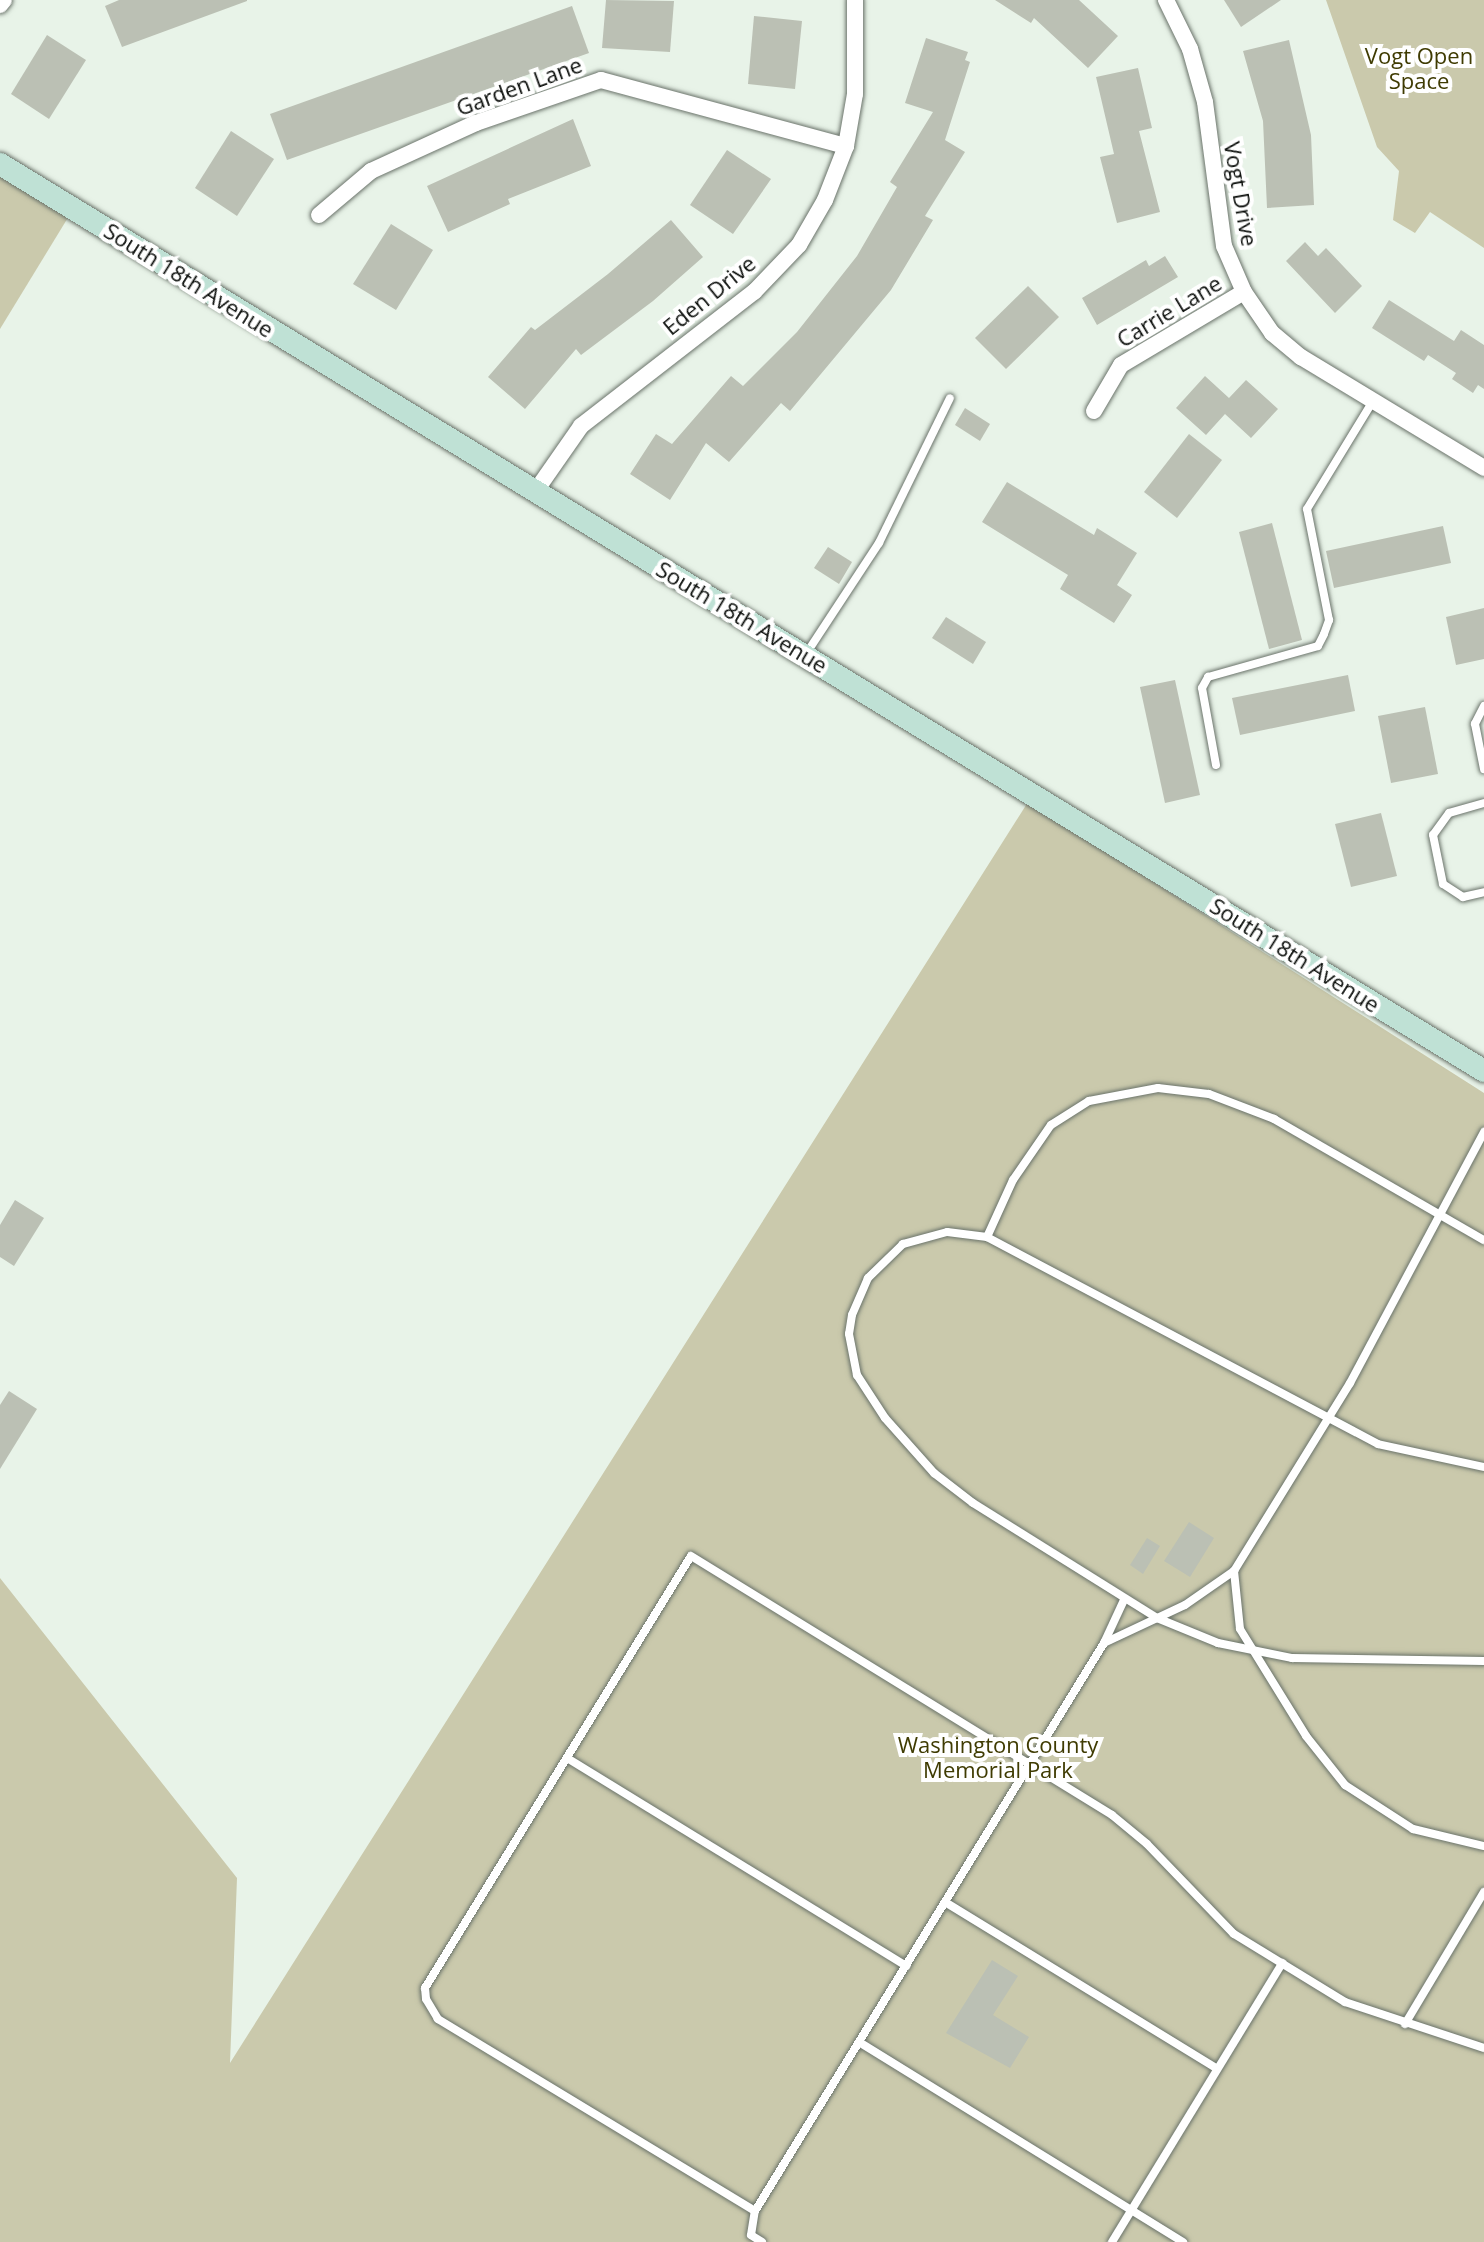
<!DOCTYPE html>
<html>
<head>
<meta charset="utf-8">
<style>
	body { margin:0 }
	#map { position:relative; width:1484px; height:2242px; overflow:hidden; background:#e8f3e8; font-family:"Open Sans",sans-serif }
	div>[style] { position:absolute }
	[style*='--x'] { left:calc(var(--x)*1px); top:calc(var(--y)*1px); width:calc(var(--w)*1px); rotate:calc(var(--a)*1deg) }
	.green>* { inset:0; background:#cac9ac }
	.building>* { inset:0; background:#bbc0b4 }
	.roads { filter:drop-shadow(0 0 2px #6a736a) drop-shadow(0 0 2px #6a736a) }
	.lane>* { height:8px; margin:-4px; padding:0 4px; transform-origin:4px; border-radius:4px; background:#fff }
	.street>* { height:16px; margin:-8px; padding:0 8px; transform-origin:8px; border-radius:8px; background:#fff }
	.secondary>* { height:22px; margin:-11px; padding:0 11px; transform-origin:11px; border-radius:11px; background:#bfe1d5 }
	span { translate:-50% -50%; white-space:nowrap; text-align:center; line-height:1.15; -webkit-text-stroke:8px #fff; paint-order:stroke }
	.park-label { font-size:22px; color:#3f3b02 }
	.street-label { font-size:22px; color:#090c09 }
</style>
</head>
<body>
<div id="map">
	<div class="green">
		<i style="clip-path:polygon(1326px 0,1484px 0,1484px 248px,1430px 212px,1415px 233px,1393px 220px,1399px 171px,1377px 147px)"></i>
		<i style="clip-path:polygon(0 174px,69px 216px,0 329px)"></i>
		<i style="clip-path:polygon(1028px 802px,1484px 1093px,1484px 2242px,0 2242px,0 1578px,237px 1878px,230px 2063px)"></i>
	</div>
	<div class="building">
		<i style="clip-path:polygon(119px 0,247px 0,247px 1px,122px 47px,105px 6px)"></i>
		<i style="clip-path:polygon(606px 0,674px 1px,670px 52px,602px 48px)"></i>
		<i style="clip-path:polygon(995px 0,1079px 0,1118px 36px,1088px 68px,1034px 18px,1031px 23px)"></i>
		<i style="clip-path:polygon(1224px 0,1281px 0,1241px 27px)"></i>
		<i style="clip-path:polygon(572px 6px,589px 53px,287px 160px,270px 114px)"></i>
		<i style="clip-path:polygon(754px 16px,802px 21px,795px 89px,748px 84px)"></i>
		<i style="clip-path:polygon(47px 35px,86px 60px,49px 119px,11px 94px)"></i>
		<i style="clip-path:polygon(926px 38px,968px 52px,965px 60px,970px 62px,945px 140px,965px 152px,925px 216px,933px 220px,891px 290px,790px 411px,781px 403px,729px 462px,706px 443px,670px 500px,630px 474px,656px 434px,672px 444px,731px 376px,743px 386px,797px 332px,857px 256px,897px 187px,890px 182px,933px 112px,905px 103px)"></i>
		<i style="clip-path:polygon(1289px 40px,1311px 135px,1314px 205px,1267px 208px,1263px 121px,1243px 51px)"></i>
		<i style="clip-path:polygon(1138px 68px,1152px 128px,1139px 131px,1160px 212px,1117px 223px,1100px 157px,1114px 154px,1096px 77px)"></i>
		<i style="clip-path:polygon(573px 119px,591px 166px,508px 199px,510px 204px,448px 232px,427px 186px)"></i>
		<i style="clip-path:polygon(231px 131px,274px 159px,237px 216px,195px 188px)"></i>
		<i style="clip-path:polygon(727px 150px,771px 179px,733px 234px,690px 205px)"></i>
		<i style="clip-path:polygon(671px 220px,703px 257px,653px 301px,581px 355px,576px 349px,525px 409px,488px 377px,531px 327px,535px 330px,608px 274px)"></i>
		<i style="clip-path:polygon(391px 224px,433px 250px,396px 310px,353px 284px)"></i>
		<i style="clip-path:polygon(1305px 242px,1318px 256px,1326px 248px,1362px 286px,1335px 313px,1286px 261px)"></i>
		<i style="clip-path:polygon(1165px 256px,1178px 277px,1097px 325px,1082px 298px,1146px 260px,1149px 266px)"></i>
		<i style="clip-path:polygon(1028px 286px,1059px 317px,1006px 369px,975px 338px)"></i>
		<i style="clip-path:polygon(1389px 300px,1454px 341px,1461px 330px,1484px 345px,1484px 389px,1478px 385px,1473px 393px,1452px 379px,1456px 373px,1428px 355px,1424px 361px,1372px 328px)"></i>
		<i style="clip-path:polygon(1205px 376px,1229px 398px,1246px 380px,1278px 409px,1251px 438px,1225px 414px,1206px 435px,1176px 408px)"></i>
		<i style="clip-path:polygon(965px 408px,990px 424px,980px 441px,955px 425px)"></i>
		<i style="clip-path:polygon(1189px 434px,1222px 460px,1177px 518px,1144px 492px)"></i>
		<i style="clip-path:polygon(1007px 482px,1094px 535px,1097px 528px,1137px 553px,1117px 585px,1132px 595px,1114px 623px,1060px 589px,1068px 575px,982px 522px)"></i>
		<i style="clip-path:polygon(1272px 523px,1302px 640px,1269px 649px,1239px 532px)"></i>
		<i style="clip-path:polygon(1443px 526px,1451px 563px,1334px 588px,1326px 551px)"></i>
		<i style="clip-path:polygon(828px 547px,852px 562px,839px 584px,814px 568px)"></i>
		<i style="clip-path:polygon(1484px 608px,1484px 659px,1456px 665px,1446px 617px)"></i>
		<i style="clip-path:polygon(946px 617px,986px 642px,973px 664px,932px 638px)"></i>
		<i style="clip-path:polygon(1348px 675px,1355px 711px,1240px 735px,1232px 698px)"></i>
		<i style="clip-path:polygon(1175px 680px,1200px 795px,1165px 803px,1140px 687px)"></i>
		<i style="clip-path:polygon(1425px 707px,1438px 774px,1391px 783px,1378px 716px)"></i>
		<i style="clip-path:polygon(1381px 813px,1397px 876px,1351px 887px,1335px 824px)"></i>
		<i style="clip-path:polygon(15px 1200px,44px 1218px,14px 1266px,0 1257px,0 1225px)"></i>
		<i style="clip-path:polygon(9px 1391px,37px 1409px,0 1469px,0 1405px)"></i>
		<i style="clip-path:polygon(1189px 1522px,1214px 1538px,1190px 1577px,1164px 1561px)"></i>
		<i style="clip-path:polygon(1147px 1538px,1160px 1546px,1143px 1574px,1130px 1565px)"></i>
		<i style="clip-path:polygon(992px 1960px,1018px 1976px,993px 2015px,1029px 2037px,1010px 2068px,946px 2033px)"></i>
	</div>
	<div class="roads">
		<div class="lane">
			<i style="--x:806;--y:654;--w:133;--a:-56.7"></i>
			<i style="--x:879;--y:543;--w:161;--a:-63.9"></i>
			<i style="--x:1484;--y:706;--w:20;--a:117"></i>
			<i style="--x:1475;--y:724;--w:46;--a:78.7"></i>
			<i style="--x:1216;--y:765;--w:78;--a:-100.3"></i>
			<i style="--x:1202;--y:688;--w:13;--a:-61"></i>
			<i style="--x:1208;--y:677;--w:114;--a:-15.7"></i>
			<i style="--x:1318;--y:646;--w:13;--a:-63"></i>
			<i style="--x:1324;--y:634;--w:15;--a:-70"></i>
			<i style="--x:1329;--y:620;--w:113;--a:-101.2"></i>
			<i style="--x:1307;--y:509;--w:127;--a:-58.6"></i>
			<i style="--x:1484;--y:803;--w:36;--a:164"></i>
			<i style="--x:1449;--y:813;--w:27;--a:126"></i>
			<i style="--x:1433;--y:835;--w:50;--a:78.5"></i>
			<i style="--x:1443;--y:884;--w:24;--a:33"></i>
			<i style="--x:1463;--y:897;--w:22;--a:-13"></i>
			<i style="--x:987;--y:1237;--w:63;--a:-65.5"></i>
			<i style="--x:1013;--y:1180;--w:67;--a:-55.4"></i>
			<i style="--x:1051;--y:1125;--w:45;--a:-32.3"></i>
			<i style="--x:1089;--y:1101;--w:70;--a:-10.7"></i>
			<i style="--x:1158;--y:1088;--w:51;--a:6.7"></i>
			<i style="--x:1209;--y:1094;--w:70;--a:21"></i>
			<i style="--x:1274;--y:1119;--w:242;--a:30"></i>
			<i style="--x:1484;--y:1467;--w:108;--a:-167.8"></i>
			<i style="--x:1378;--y:1444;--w:442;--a:-152.1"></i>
			<i style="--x:987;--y:1237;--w:40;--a:-172.9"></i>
			<i style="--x:947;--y:1232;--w:46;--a:164.7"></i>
			<i style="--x:903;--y:1244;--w:49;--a:135.8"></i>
			<i style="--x:868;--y:1278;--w:40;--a:113.4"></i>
			<i style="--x:852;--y:1315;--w:19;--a:99"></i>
			<i style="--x:849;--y:1334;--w:42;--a:79"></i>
			<i style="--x:857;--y:1375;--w:51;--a:56.9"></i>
			<i style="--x:885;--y:1418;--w:74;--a:48.3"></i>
			<i style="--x:934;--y:1473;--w:49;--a:37.6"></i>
			<i style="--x:973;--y:1503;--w:217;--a:32"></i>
			<i style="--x:1157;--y:1618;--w:66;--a:22.3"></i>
			<i style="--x:1218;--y:1643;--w:76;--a:11.5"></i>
			<i style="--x:1292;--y:1658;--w:192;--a:0.9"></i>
			<i style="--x:1234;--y:1571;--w:58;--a:84.1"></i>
			<i style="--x:1240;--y:1629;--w:126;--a:58.3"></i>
			<i style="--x:1306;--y:1736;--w:63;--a:51.5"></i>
			<i style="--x:1345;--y:1785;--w:81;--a:32.9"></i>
			<i style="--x:1413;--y:1829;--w:73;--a:13.5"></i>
			<i style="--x:1104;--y:1643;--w:89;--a:-25.1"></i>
			<i style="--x:1185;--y:1605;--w:60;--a:-34.8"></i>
			<i style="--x:1234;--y:1571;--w:221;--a:-58.3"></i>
			<i style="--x:1350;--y:1383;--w:285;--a:-61.9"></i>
			<i style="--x:567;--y:1758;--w:398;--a:31.5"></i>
			<i style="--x:945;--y:1902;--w:319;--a:31.5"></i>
			<i style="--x:1405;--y:2024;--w:154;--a:-59.1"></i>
			<i style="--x:859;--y:2042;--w:381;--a:31.7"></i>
			<i style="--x:755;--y:2211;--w:371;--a:-148.8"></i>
			<i style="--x:438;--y:2019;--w:23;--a:-121"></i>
			<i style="--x:426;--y:1999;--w:11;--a:-95"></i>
			<i style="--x:425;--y:1988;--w:507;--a:-58.38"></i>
			<i style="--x:691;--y:1556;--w:494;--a:31.6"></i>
			<i style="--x:1112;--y:1815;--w:45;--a:39.6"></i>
			<i style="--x:1147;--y:1844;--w:125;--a:46"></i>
			<i style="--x:1234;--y:1934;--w:130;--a:31.5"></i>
			<i style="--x:1345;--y:2002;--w:146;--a:18.3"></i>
			<i style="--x:762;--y:2242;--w:13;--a:-148"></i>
			<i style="--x:751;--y:2235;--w:24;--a:-81"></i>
			<i style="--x:755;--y:2211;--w:667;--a:-58.43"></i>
			<i style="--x:1104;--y:1643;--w:47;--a:-65.1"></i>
			<i style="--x:1112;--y:2242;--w:327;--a:-58.6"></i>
		</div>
		<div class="street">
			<i style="--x:1166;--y:0;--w:55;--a:63.9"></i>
			<i style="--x:1190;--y:49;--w:55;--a:74.2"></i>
			<i style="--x:1205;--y:102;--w:145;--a:82.5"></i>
			<i style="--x:1224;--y:246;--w:50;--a:66.5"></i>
			<i style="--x:1244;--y:292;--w:50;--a:55.7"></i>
			<i style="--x:1272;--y:333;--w:38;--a:40"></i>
			<i style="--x:1301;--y:357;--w:214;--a:31.2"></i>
			<i style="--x:0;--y:5;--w:6;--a:-51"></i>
			<i style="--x:319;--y:215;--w:68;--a:-40.2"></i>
			<i style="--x:371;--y:171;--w:115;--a:-24.6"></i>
			<i style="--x:476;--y:123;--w:132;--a:-19"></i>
			<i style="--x:601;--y:80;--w:254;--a:15.1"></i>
			<i style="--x:1094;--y:411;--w:53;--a:-59.6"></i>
			<i style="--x:1121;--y:365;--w:143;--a:-30.7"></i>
			<i style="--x:535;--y:492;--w:80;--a:-55.1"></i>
			<i style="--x:581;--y:426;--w:219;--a:-37.8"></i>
			<i style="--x:754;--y:292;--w:65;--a:-46.2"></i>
			<i style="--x:799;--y:245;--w:52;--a:-60"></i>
			<i style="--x:825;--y:200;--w:58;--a:-68.7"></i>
			<i style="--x:846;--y:146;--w:53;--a:-80.2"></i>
			<i style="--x:855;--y:94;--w:94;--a:-90"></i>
		</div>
		<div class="secondary">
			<i style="--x:0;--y:164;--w:1739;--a:31.43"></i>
		</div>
	</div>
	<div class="park-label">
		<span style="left:1419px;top:68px">Vogt Open<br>Space</span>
		<span style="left:998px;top:1757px">Washington County<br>Memorial Park</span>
	</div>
	<div class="street-label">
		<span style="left:519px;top:86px;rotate:-20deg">Garden Lane</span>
		<span style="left:1241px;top:194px;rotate:80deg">Vogt Drive</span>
		<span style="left:189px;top:280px;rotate:32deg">South 18th Avenue</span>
		<span style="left:709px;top:295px;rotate:-39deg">Eden Drive</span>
		<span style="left:1169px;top:311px;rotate:-31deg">Carrie Lane</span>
		<span style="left:742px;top:617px;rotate:31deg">South 18th Avenue</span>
		<span style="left:1295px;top:955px;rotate:32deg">South 18th Avenue</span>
	</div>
</div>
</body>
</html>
